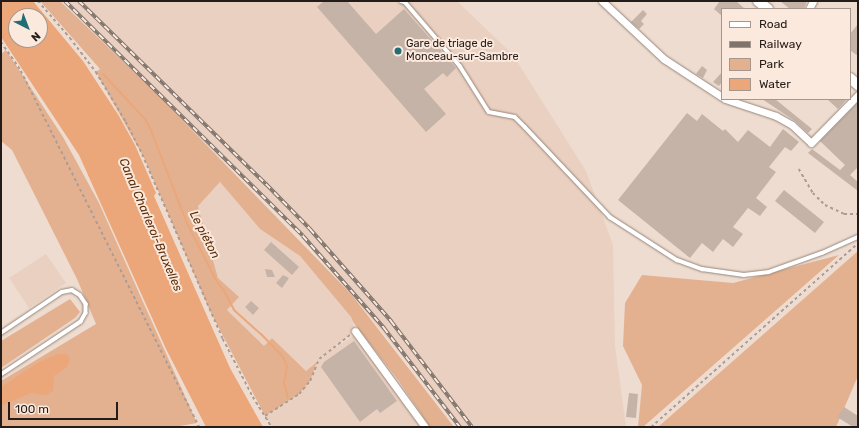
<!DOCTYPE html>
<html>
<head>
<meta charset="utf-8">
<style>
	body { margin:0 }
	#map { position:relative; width:859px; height:428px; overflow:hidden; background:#eedcd0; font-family:Rubik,sans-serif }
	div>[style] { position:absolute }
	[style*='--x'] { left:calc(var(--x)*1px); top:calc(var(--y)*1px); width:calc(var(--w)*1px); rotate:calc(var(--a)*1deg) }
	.built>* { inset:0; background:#ead0c0 }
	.green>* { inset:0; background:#e4b190 }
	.water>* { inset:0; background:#eba77a }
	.stream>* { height:2px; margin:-1px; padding:0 1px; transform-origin:1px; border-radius:1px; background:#eba77a }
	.building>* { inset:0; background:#c5b3a8 }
	.path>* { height:1.5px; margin-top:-0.75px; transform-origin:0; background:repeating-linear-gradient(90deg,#ac9d94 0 3px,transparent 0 6px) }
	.roads { filter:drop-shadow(0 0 1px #97867b) drop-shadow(0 0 1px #97867b) }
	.service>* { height:3.5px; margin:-1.75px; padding:0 1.75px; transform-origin:1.75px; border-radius:1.75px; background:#fff }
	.minor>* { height:7px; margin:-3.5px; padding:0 3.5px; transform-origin:3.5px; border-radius:3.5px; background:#fff }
	.secondary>* { height:10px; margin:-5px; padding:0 5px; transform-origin:5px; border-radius:5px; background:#fff }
	.rail>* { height:3.5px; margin-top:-1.75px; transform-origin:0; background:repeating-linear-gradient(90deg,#fce9dd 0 6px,#7f736b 0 12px); box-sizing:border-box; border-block:1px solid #7f736b }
	.dots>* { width:11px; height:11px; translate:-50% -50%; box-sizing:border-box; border:2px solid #fce9dd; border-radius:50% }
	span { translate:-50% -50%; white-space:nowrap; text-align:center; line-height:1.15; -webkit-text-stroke:4px #fce9dd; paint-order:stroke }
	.poi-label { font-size:11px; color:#231c18 }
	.left { translate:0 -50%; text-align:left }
	.water-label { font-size:12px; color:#592d0a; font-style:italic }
	.frame { position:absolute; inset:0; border:2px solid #231c18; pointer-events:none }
	.legend { position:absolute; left:721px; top:8px; width:130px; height:92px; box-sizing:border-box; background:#fce9dd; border:1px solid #a5978e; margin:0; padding:5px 7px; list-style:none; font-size:12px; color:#231c18 }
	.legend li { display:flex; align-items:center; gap:8px; height:20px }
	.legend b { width:20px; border:1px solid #a5978e }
	.north { position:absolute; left:8px; top:8px; width:40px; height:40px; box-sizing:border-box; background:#fce9dd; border:1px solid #a5978e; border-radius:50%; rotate:138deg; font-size:11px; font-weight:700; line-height:16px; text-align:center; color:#231c18 }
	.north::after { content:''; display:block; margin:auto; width:14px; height:18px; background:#236d75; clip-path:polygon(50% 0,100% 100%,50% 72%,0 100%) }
	.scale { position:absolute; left:8px; top:402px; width:110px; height:18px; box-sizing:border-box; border:2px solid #231c18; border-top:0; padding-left:5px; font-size:12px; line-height:14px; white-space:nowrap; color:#231c18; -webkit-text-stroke:3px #fce9dd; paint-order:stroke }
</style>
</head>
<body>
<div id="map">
	<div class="built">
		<i style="clip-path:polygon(67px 1px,457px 1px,513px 55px,586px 171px,613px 245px,615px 346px,626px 427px,459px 427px,453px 417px,303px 236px)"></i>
		<i style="clip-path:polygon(220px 182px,260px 229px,300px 256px,351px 317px,355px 331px,331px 350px,357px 334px,420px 427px,273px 427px,265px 416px,299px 394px,317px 363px,306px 371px,272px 338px,264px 346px,227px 310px,238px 297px,218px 278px,198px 205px)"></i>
		<i style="clip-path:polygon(46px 254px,66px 283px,29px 308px,9px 278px)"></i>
	</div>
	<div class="green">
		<i style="clip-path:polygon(40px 1px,60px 1px,160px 97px,351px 294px,454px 427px,430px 427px,398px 380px,353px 322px,351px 317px,300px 256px,260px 229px,220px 182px,198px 206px,218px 278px,239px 297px,227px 310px,264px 346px,272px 338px,306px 371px,317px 362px,310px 381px,299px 394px,265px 416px,210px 311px,144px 158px,96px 72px,100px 69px)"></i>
		<i style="clip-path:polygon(6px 50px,63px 137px,99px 203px,197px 423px,174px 427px,1px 427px,1px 381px,96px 324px,77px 279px,12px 150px,1px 141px,1px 54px)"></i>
		<i style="clip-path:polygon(858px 251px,858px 376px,836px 427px,658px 427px)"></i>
		<i style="clip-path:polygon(839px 255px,643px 427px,638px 427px,642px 385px,623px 346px,625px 303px,642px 275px,733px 283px)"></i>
		<i style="clip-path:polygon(70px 299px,80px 312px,75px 318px,1px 368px,1px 341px)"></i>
	</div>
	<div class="water">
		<i style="clip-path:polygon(evenodd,1px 1px,33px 1px,83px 61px,119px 116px,135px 145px,156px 193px,154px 196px,230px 368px,263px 427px,206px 427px,166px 349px,79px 155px,1px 37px,1px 1px,16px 16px,40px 16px,40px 40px,16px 40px,16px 16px)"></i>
		<i style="clip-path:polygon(58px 354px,67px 354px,70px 359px,66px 368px,54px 376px,53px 391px,46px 395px,31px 393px,1px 406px,1px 387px,39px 362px)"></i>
	</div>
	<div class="stream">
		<i style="--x:103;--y:74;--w:62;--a:47"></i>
		<i style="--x:145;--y:119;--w:10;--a:61"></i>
		<i style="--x:150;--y:128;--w:100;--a:68.8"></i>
		<i style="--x:186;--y:221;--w:68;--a:63.1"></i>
		<i style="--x:217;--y:282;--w:11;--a:52"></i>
		<i style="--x:224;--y:291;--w:21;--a:62"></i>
		<i style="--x:234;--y:310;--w:36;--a:42"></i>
		<i style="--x:261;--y:334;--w:32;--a:46"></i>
		<i style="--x:283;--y:357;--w:10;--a:66"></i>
		<i style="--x:287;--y:366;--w:17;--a:100"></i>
		<i style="--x:284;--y:383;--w:16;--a:75"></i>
	</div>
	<div class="building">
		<i style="clip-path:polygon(324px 1px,347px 1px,376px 34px,404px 9px,456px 68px,447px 77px,443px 73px,424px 89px,446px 114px,426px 132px,317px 7px)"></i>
		<i style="clip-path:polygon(720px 1px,736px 1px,745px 9px,722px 9px,722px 16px,714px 9px)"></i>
		<i style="clip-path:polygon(780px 1px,807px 1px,804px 9px,790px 9px)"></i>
		<i style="clip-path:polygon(643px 10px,647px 14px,641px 21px,644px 24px,639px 29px,631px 22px)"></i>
		<i style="clip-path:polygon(858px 24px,858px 56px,850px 50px,850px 34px)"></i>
		<i style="clip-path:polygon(702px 66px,707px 70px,703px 78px,696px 74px)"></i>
		<i style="clip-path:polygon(722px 72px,722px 82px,719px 86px,713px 82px)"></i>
		<i style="clip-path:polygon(762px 99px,775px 99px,812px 129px,808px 133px,795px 121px)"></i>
		<i style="clip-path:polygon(827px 99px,847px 99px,838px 109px)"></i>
		<i style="clip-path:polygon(858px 102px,858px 167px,850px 175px,858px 182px,858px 191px,808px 153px,812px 149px,840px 170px,845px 165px,820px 141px)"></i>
		<i style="clip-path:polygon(687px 113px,697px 121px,702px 114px,723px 131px,725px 129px,738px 142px,748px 130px,770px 147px,783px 129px,799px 142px,791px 151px,785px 147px,769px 167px,776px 172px,756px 198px,767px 207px,760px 216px,748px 208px,733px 227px,743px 234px,733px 247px,723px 239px,713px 252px,702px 243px,690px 258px,618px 200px)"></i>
		<i style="clip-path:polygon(784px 190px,824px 222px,815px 233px,775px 201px)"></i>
		<i style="clip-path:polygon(271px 242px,299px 267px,292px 275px,264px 250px)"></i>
		<i style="clip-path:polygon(265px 269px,272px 270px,275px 277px,267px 277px)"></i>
		<i style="clip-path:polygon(283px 275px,289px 278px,282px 288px,276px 283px)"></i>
		<i style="clip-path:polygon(251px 301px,259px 308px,253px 315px,245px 307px)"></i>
		<i style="clip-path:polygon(354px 341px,397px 401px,380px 413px,377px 409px,360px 422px,321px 367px,324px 362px)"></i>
		<i style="clip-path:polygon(629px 393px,638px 394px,636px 418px,626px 417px)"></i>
		<i style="clip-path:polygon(844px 407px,858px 416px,858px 427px,853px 427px,837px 417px)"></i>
	</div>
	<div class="path">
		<i style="--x:38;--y:1;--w:49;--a:49.1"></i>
		<i style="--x:70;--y:38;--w:43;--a:52.6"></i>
		<i style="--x:96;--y:72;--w:58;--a:59"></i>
		<i style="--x:126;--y:122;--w:30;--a:63"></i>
		<i style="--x:140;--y:149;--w:207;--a:66.4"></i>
		<i style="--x:223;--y:339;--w:65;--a:62.7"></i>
		<i style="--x:253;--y:397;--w:36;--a:58"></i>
		<i style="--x:1;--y:42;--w:35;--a:55"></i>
		<i style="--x:21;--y:71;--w:398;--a:63.4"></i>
		<i style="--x:799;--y:169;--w:28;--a:60"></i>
		<i style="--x:813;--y:193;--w:17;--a:45"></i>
		<i style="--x:825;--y:205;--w:21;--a:25"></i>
		<i style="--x:844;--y:214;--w:14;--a:0"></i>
		<i style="--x:265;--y:416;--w:40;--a:-32.9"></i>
		<i style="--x:299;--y:394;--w:17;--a:-50"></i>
		<i style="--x:310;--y:381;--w:24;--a:-68"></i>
		<i style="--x:319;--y:359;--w:39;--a:-38"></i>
		<i style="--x:651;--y:427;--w:276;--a:-41.6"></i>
	</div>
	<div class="roads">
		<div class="service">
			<i style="--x:401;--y:1;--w:4;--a:14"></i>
			<i style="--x:405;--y:2;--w:84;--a:49.3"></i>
			<i style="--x:460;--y:66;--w:54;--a:57.8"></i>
			<i style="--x:489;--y:112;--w:26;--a:11"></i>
			<i style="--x:515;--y:117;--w:14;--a:45"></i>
			<i style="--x:525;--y:127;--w:124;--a:46.6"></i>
			<i style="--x:610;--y:217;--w:80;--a:32.7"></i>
			<i style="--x:677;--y:260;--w:27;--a:20"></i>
			<i style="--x:702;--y:269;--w:42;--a:8.1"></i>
			<i style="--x:744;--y:275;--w:25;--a:-7"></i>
			<i style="--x:769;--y:272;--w:56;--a:-19.7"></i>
			<i style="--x:822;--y:253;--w:39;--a:-24"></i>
			<i style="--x:1;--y:333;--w:73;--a:-33.9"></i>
			<i style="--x:62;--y:292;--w:10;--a:-11"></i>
			<i style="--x:72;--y:290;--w:9;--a:32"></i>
			<i style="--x:80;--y:295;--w:11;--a:56"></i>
			<i style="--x:86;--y:304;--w:9;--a:90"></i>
			<i style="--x:86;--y:313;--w:10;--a:119"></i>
			<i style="--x:81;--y:322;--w:96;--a:146.5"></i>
		</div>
		<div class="minor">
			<i style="--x:602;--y:1;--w:85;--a:43.1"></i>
			<i style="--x:664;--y:59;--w:69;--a:33.2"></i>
			<i style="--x:809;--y:9;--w:9;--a:-63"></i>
			<i style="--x:725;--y:99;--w:54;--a:18.4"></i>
			<i style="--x:776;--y:116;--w:18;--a:29"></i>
			<i style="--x:792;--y:125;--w:26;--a:43"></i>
			<i style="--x:811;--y:143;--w:67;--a:-45.6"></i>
			<i style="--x:355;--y:331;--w:119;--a:53.9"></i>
		</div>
		<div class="secondary">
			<i style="--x:758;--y:1;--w:13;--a:39"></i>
			<i style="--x:850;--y:78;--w:11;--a:41"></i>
		</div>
	</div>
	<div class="rail">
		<i style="--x:65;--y:1;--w:334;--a:44.6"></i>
		<i style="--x:303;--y:236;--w:123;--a:48.6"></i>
		<i style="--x:384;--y:328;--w:125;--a:52.5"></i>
		<i style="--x:79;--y:1;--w:262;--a:44.4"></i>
		<i style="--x:266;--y:184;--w:63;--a:45.6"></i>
		<i style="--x:310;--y:229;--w:123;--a:48.6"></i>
		<i style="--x:391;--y:321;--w:133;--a:52.6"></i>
	</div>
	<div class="dots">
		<i style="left:398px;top:51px;background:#236d75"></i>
	</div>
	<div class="poi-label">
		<span class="left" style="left:406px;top:51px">Gare de triage de<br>Monceau-sur-Sambre</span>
	</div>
	<div class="water-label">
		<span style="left:150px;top:225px;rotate:67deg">Canal Charleroi-Bruxelles</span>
		<span style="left:204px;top:235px;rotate:63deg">Le piéton</span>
	</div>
	<div class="frame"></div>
	<ul class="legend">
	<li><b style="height:5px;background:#fff"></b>Road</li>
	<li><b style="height:5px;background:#7f736b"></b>Railway</li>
	<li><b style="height:11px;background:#e4b190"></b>Park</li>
	<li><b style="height:11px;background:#eba77a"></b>Water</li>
	</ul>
	<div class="north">N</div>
	<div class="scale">100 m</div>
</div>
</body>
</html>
